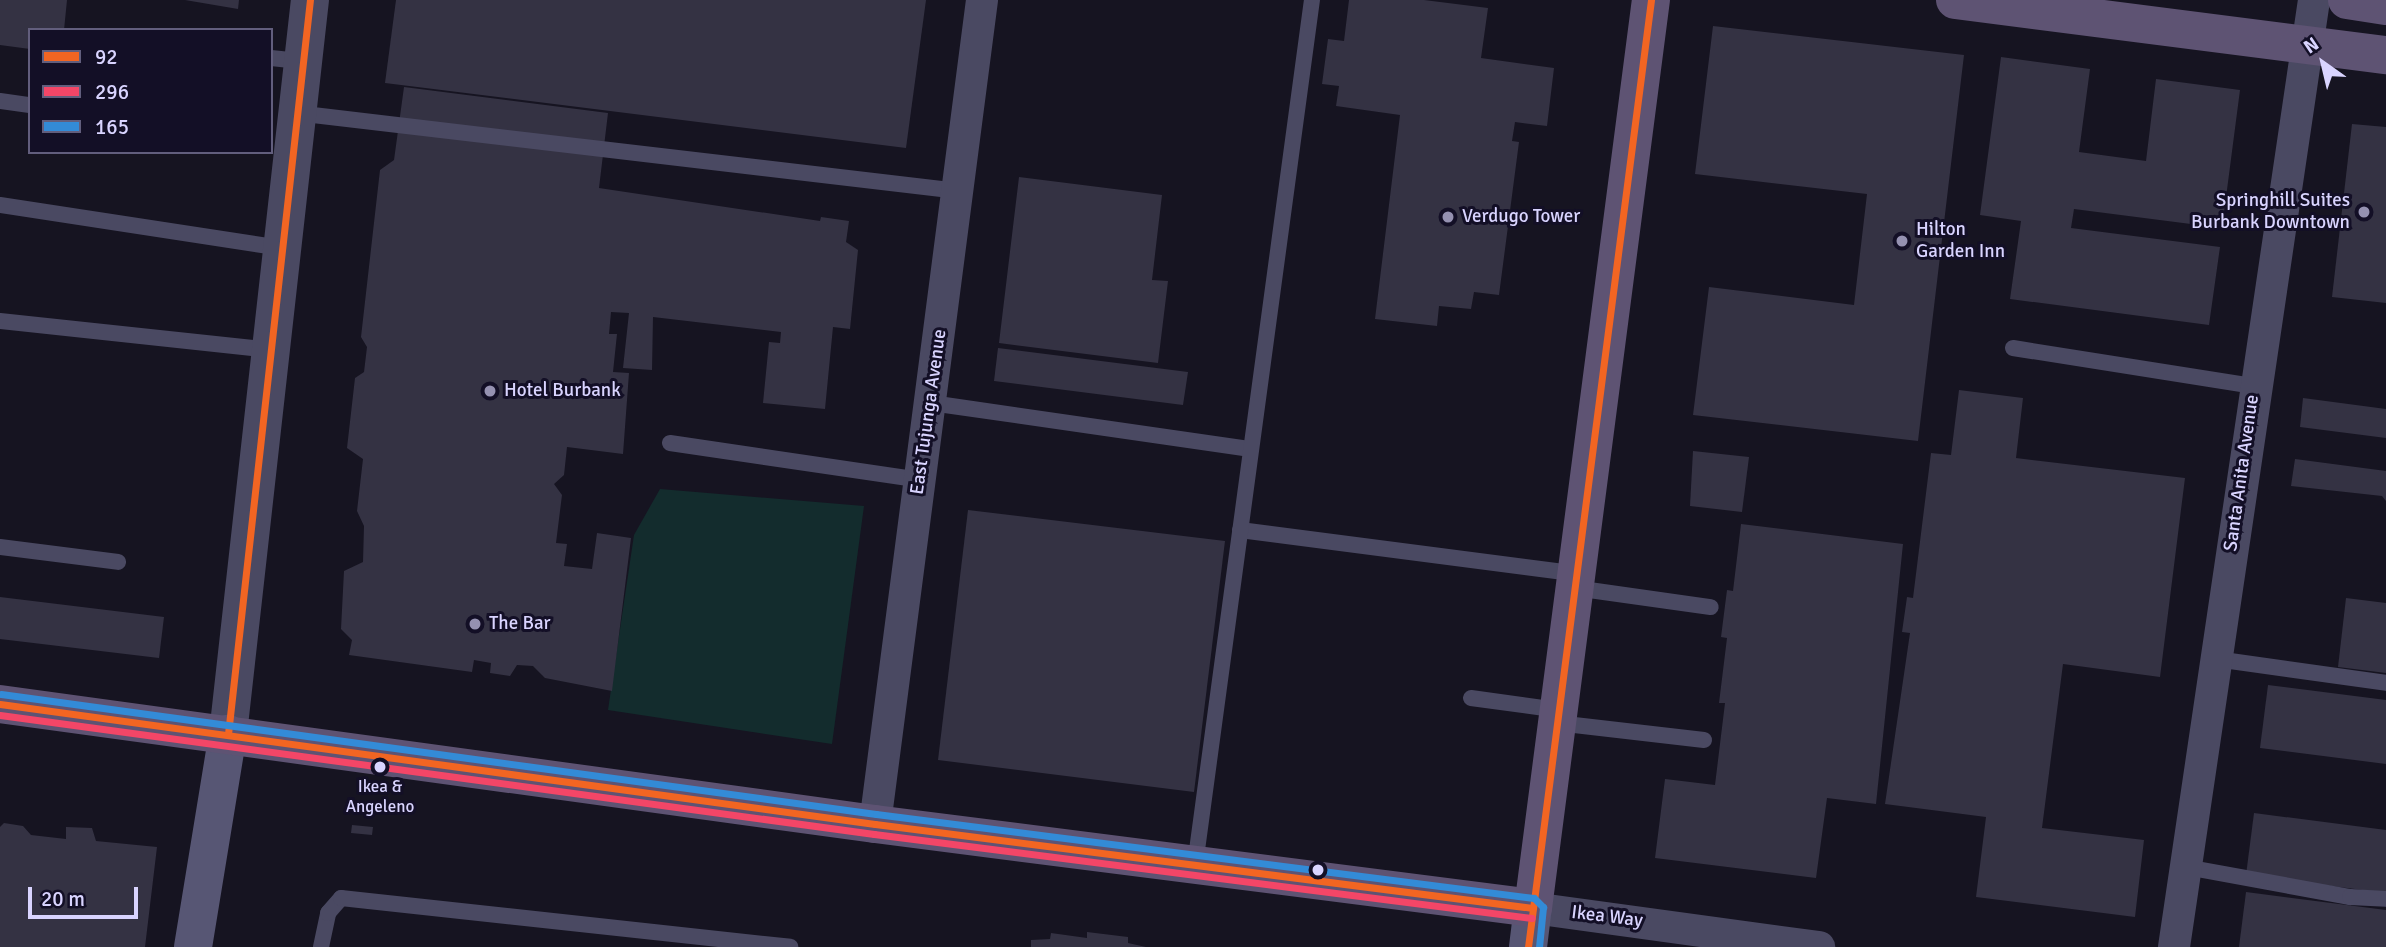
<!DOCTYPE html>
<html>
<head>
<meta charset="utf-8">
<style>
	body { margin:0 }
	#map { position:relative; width:2386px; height:947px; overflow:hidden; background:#161421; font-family:Signika,sans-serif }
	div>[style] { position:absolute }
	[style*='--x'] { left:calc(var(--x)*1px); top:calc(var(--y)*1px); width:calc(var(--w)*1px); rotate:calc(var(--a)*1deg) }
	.green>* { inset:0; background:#132c2d }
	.building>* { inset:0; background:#343243 }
	.service>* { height:16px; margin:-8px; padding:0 8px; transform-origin:8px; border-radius:8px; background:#4a4962 }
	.minor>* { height:32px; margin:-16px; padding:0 16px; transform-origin:16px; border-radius:16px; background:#4a4962 }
	.tertiary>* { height:38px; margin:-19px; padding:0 19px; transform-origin:19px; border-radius:19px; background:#4a4962 }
	.secondary>* { height:38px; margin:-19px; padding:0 19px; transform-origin:19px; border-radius:19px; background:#575674 }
	.primary>* { height:38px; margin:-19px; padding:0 19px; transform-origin:19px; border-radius:19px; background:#5e5373 }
	.bus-1>* { height:7px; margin:-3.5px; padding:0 3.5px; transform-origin:3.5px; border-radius:3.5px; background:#f26522 }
	.bus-2>* { height:7px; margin:-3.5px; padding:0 3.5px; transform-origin:3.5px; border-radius:3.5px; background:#f34667 }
	.bus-3>* { height:7px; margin:-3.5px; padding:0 3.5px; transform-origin:3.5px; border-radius:3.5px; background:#338bd7 }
	.dots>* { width:19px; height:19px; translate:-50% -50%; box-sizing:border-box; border:4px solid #130f26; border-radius:50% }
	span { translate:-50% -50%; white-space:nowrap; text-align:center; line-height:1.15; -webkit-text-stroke:6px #130f26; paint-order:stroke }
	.bus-label { font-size:17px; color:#d9d4ff }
	.poi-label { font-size:19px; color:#d9d4ff }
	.right { translate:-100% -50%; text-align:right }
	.left { translate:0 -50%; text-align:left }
	.street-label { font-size:19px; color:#d9d4ff }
	.legend { position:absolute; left:28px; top:28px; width:245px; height:126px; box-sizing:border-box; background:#130f26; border:2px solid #625e7d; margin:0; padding:9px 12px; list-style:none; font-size:21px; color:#d9d4ff }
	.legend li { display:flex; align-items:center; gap:14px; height:35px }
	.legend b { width:35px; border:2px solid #625e7d }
	.north { position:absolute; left:2288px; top:28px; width:70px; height:70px; -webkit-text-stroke:5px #130f26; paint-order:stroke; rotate:326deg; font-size:19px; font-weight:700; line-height:28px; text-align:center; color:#d9d4ff }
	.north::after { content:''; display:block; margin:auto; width:24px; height:32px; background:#d9d4ff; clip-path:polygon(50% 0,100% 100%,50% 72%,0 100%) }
	.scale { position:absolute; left:28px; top:887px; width:110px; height:32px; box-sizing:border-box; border:4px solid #d9d4ff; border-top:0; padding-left:9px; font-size:21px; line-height:24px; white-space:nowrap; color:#d9d4ff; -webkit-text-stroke:5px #130f26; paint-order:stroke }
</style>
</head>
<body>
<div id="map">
	<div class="green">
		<i style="clip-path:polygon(660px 489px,864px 506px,832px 744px,608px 710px,634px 535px)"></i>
	</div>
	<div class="building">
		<i style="clip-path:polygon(0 0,67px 0,64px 30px,30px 30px,30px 49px,0 45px)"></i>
		<i style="clip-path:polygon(185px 0,239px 0,238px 9px)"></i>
		<i style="clip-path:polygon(396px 0,926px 0,906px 148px,385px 83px)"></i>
		<i style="clip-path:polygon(1349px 0,1424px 0,1488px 8px,1481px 58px,1554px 68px,1547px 126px,1515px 122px,1512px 141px,1519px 142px,1499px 295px,1474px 292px,1471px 309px,1439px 306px,1437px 326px,1375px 319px,1400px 115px,1336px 106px,1339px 86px,1322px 84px,1328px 39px,1344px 41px)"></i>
		<i style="clip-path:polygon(1713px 26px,1964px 55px,1918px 441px,1693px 415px,1709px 287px,1854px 305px,1867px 194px,1695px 174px)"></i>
		<i style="clip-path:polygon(2001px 57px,2090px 69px,2079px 152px,2146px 161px,2156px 79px,2240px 90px,2222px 228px,2074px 209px,2071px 228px,2220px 247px,2209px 325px,2010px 299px,2021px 221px,1980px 215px)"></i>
		<i style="clip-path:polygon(404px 87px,608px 113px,599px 188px,820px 221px,821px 217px,849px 221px,846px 242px,858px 250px,850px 329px,833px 327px,825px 409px,763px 403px,769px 342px,780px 343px,781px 332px,653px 317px,652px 370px,623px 368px,629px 313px,611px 312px,609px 334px,617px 334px,613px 372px,629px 373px,623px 454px,567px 447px,564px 475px,554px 484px,562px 495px,556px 543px,567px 544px,564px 566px,592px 569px,597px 533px,631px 538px,612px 691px,545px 678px,533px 666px,517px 665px,510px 676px,490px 673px,491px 663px,474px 660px,472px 672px,349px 655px,352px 640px,341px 629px,344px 571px,363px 562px,364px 526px,357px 511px,363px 459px,347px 448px,355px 378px,364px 372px,367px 347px,361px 337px,380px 170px,394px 160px)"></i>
		<i style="clip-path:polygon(2352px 124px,2386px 127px,2386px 303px,2332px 297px)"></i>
		<i style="clip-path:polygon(1019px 177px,1162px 195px,1152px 280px,1168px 281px,1158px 363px,999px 343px)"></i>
		<i style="clip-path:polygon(998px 348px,1188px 372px,1183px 405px,994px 381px)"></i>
		<i style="clip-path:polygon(1959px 390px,2023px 398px,2016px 458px,2185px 478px,2160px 677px,2063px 664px,2042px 828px,2144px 840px,2135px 917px,1976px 897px,1986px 817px,1885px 804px,1910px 633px,1902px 632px,1907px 597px,1913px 598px,1931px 453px,1951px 455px)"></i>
		<i style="clip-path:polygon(2303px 398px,2386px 409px,2386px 438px,2300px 427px)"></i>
		<i style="clip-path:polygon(1693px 451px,1749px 457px,1742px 512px,1690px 506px)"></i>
		<i style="clip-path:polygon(2295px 459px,2386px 471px,2386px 501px,2382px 496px,2291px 486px)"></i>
		<i style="clip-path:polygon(968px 510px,1225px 541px,1194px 792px,938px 760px)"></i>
		<i style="clip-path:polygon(1741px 524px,1903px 544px,1876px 804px,1827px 798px,1816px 878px,1655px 858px,1665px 779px,1715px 785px,1725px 703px,1719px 703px,1727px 638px,1721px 637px,1727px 590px,1733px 591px)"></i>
		<i style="clip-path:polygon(0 597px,164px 617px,159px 658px,0 639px)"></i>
		<i style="clip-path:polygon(2346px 598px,2386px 603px,2386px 673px,2338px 667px)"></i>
		<i style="clip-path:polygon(2268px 685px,2386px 700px,2386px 764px,2260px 748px)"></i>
		<i style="clip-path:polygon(2254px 813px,2386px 830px,2386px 893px,2246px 875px)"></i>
		<i style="clip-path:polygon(4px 823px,23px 826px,31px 835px,66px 839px,66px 827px,92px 828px,96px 841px,157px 847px,145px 947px,0 947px,0 827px)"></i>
		<i style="clip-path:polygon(352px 825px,373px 827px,372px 835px,351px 833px)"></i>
		<i style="clip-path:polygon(2246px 892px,2386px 910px,2386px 947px,2239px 947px)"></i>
		<i style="clip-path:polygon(1087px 932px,1128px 937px,1128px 943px,1146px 947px,1031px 947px,1031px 940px,1050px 939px,1051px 933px,1087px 938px)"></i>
	</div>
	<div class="service">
		<i style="--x:271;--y:58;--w:31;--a:6"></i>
		<i style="--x:0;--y:101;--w:30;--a:8"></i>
		<i style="--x:296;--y:113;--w:667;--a:6.72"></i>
		<i style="--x:0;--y:205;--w:284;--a:8.7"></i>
		<i style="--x:0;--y:321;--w:272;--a:6.1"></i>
		<i style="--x:2013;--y:348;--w:244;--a:9"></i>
		<i style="--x:931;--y:403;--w:323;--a:8.2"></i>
		<i style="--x:670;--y:443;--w:253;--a:8.4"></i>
		<i style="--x:1240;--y:530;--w:340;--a:7.4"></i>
		<i style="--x:0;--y:547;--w:119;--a:7.2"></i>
		<i style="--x:1575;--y:588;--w:137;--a:8"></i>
		<i style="--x:2216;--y:659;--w:172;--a:8"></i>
		<i style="--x:1471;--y:698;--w:89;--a:7.8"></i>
		<i style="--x:1557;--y:723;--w:148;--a:6.6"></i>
		<i style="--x:1195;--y:865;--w:873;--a:-82.3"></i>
		<i style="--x:2186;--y:867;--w:167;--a:10.4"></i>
		<i style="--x:2350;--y:897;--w:36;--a:3"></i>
		<i style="--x:321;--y:947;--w:35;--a:-78"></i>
		<i style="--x:328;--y:913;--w:20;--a:-49"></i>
		<i style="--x:341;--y:898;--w:452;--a:6.2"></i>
	</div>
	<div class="minor">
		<i style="--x:875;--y:824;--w:831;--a:-82.6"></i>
		<i style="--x:1533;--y:908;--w:289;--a:7.8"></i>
		<i style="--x:2174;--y:947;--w:957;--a:-81.59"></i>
	</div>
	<div class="tertiary">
		<i style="--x:228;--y:734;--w:739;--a:-83.63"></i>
	</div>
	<div class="secondary">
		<i style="--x:193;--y:947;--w:216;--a:-80.7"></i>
		<i style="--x:1528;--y:947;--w:39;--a:-83"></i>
	</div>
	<div class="primary">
		<i style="--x:1955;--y:0;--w:434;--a:7.3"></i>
		<i style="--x:2347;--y:0;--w:39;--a:9"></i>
		<i style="--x:0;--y:704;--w:883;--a:7.81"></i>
		<i style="--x:875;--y:824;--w:663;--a:7.28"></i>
		<i style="--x:1533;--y:908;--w:916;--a:-82.6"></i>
	</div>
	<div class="bus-1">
		<i style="--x:0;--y:704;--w:883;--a:7.81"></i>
		<i style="--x:875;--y:824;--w:663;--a:7.28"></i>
		<i style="--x:228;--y:734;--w:739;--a:-83.63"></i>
		<i style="--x:1528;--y:947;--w:955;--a:-82.6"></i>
	</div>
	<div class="bus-2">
		<i style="--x:0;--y:715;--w:882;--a:7.75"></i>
		<i style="--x:874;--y:834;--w:663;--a:7.28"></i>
	</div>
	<div class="bus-3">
		<i style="--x:1;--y:694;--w:883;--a:7.81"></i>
		<i style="--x:876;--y:814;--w:663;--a:7.28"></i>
		<i style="--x:1534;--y:898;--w:13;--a:45"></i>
		<i style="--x:1543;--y:907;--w:40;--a:95.7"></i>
	</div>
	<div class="dots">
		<i style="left:2364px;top:212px;background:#9591b1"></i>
		<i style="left:1448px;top:217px;background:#9591b1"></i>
		<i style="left:1902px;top:241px;background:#9591b1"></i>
		<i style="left:490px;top:391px;background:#9591b1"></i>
		<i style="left:475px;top:624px;background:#9591b1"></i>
		<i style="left:380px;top:767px;background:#d9d4ff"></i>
		<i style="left:1318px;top:870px;background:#d9d4ff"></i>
	</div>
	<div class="bus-label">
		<span style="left:380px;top:797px">Ikea &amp;<br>Angeleno</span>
	</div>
	<div class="poi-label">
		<span class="right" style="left:2350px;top:212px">Springhill Suites<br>Burbank Downtown</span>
		<span class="left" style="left:1462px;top:217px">Verdugo Tower</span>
		<span class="left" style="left:1916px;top:241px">Hilton<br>Garden Inn</span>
		<span class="left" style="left:504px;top:391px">Hotel Burbank</span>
		<span class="left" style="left:489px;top:624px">The Bar</span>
	</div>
	<div class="street-label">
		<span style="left:929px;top:412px;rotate:-82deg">East Tujunga Avenue</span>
		<span style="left:2242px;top:473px;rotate:-82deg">Santa Anita Avenue</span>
		<span style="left:1607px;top:917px;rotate:7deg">Ikea Way</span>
	</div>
	<ul class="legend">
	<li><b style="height:9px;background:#f26522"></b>92</li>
	<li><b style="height:9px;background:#f34667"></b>296</li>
	<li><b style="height:9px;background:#338bd7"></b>165</li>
	</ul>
	<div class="north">N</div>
	<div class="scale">20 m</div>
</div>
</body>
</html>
